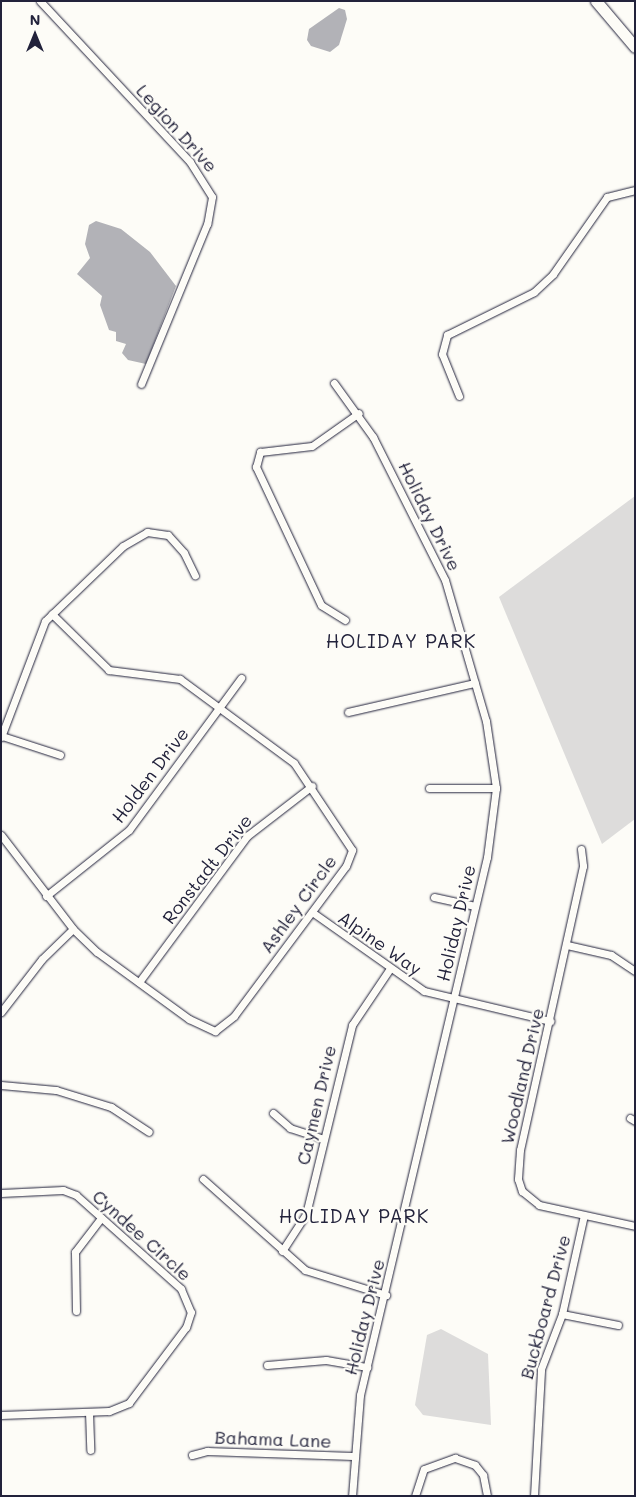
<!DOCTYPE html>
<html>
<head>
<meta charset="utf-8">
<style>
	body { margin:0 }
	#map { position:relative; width:636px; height:1497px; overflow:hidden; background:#fdfcf7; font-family:Mali,sans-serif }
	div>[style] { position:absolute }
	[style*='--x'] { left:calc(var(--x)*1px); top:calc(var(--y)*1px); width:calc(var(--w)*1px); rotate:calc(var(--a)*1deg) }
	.green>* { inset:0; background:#dddcdb }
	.water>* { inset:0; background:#b2b2b7 }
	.roads { filter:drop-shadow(0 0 1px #22223b) drop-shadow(0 0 1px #22223b) }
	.minor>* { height:7px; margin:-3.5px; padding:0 3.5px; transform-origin:3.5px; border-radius:3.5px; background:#fdfcf7 }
	.primary>* { height:11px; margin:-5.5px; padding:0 5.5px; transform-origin:5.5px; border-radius:5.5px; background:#fdfcf7 }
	span { translate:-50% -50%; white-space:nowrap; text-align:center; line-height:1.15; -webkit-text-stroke:4.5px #fdfcf7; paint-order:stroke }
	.street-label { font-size:18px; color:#22223b }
	.neighbourhood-label { font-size:19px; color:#22223b; letter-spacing:1px }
	.frame { position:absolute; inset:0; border:2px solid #22223b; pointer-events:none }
	.north { position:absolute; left:10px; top:10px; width:50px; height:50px; -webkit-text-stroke:4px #fdfcf7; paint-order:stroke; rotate:0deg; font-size:14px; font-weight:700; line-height:20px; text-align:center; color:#22223b }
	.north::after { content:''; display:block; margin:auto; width:18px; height:22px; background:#22223b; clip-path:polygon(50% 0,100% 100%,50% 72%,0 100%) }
</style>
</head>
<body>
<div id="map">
	<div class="green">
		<i style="clip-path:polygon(635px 496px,635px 819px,602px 844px,499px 597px)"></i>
		<i style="clip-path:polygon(441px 1329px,488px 1354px,491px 1425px,423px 1415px,415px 1405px,427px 1335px)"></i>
	</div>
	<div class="water">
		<i style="clip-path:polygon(339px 8px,345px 10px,347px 19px,339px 45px,330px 52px,311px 46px,307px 40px,309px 29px)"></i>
		<i style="clip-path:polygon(96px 221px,121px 229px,150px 252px,176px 286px,146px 364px,128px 360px,122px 353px,126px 344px,116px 341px,116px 332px,109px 330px,100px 305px,102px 296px,77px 274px,90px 258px,85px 244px,89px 225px)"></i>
	</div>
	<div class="roads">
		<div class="minor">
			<i style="--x:40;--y:1;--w:220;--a:47"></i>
			<i style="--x:190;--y:162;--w:41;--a:57.8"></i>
			<i style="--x:212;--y:197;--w:27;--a:100"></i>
			<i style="--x:207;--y:224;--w:173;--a:112.4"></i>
			<i style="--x:334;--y:383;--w:67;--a:54.2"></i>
			<i style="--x:373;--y:437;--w:160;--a:63.3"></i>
			<i style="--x:445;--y:580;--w:147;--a:73.8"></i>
			<i style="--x:486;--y:721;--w:68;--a:81.5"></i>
			<i style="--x:496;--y:788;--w:70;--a:97.4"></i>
			<i style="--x:487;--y:857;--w:553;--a:103.28"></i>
			<i style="--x:360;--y:1395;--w:101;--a:94.5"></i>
			<i style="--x:459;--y:396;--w:45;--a:-112"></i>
			<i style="--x:442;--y:354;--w:20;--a:-75"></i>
			<i style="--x:447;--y:335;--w:97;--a:-26.3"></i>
			<i style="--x:534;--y:292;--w:26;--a:-43"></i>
			<i style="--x:553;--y:274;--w:94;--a:-55"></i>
			<i style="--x:607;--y:197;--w:29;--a:-14"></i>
			<i style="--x:345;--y:620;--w:28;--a:-148"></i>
			<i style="--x:321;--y:605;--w:153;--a:-115.2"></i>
			<i style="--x:256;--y:467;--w:16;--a:-75"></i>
			<i style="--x:260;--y:452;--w:52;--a:-6.6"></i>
			<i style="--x:312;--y:446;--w:57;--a:-35.1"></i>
			<i style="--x:348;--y:712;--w:130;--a:-12.9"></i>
			<i style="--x:2;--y:736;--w:61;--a:18.1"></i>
			<i style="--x:1;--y:737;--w:124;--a:-69.2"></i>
			<i style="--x:45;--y:621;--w:108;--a:-43.9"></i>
			<i style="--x:123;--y:546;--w:28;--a:-30"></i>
			<i style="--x:147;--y:532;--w:21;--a:8"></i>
			<i style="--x:168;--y:535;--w:24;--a:48"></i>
			<i style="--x:184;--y:553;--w:25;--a:64"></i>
			<i style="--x:429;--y:788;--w:67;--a:0"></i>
			<i style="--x:1;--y:835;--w:118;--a:52.5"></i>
			<i style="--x:73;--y:929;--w:33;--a:44"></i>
			<i style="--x:97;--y:952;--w:114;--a:36.1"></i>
			<i style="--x:189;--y:1019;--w:29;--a:25"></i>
			<i style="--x:215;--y:1031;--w:24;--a:-38"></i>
			<i style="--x:234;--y:1016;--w:187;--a:-53.3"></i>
			<i style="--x:346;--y:866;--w:17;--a:-69"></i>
			<i style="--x:352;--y:850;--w:105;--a:-123.7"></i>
			<i style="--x:294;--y:763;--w:142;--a:-143.6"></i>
			<i style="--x:180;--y:679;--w:72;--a:-172.8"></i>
			<i style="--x:109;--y:670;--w:80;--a:-135.5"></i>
			<i style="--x:581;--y:849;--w:17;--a:83"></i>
			<i style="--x:583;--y:866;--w:291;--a:102.5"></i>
			<i style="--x:520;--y:1150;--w:29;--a:94"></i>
			<i style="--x:518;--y:1179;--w:13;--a:72"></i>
			<i style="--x:522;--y:1191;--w:22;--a:39"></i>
			<i style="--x:539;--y:1205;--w:98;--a:12.3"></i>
			<i style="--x:46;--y:896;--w:106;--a:-38.5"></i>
			<i style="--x:129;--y:830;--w:189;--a:-53.6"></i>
			<i style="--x:434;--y:897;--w:42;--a:12.4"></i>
			<i style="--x:312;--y:912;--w:137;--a:35.2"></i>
			<i style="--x:424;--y:991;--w:130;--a:13.4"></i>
			<i style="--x:567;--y:945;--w:45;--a:12.8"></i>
			<i style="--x:611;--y:955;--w:29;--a:34"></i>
			<i style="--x:139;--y:982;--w:182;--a:-53.5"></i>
			<i style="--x:247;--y:836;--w:82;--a:-37.6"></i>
			<i style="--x:1;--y:1012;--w:67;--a:-52.3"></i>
			<i style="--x:42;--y:959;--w:43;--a:-44.1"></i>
			<i style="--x:1;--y:1085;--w:55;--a:5.2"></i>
			<i style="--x:56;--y:1090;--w:58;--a:17.2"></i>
			<i style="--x:111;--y:1107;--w:45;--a:33.3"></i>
			<i style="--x:273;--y:1113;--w:23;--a:41"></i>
			<i style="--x:290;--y:1128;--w:35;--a:18"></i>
			<i style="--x:630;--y:1118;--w:6;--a:31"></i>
			<i style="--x:203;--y:1179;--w:137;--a:41.7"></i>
			<i style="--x:305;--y:1270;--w:85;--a:17.2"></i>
			<i style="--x:1;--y:1193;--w:62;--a:-2.8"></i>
			<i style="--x:63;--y:1190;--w:14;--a:21"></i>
			<i style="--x:76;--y:1195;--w:141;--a:41.8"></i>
			<i style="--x:181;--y:1289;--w:25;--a:67"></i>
			<i style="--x:191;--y:1312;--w:16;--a:108"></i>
			<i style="--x:186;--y:1327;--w:95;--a:126.9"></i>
			<i style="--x:129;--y:1403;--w:22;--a:158"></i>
			<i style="--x:109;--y:1411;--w:108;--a:177.9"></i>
			<i style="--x:282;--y:1251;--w:44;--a:-57"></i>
			<i style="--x:306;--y:1214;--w:195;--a:-76.3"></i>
			<i style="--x:352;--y:1025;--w:66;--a:-56.1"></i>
			<i style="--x:76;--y:1311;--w:59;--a:-91"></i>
			<i style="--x:75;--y:1252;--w:43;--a:-52.6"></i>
			<i style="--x:562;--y:1314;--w:57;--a:11.1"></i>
			<i style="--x:267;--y:1365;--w:59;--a:-4.8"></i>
			<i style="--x:326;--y:1360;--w:42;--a:9.7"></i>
			<i style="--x:89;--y:1412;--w:38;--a:88"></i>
			<i style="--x:192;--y:1455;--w:16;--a:-15"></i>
			<i style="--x:207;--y:1451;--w:146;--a:2"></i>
			<i style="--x:415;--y:1496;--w:28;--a:-72"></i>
			<i style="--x:424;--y:1469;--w:33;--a:-20"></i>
			<i style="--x:455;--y:1458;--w:21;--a:19"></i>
			<i style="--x:475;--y:1465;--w:13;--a:51"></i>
			<i style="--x:483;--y:1475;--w:21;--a:79"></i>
			<i style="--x:534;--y:1496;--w:127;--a:-86.8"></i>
			<i style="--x:541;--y:1369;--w:59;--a:-69.1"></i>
			<i style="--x:562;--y:1314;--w:101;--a:-77.5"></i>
		</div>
		<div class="primary">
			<i style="--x:596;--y:1;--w:60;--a:49.7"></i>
		</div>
	</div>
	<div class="street-label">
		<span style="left:177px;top:128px;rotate:48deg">Legion Drive</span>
		<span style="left:430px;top:516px;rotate:64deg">Holiday Drive</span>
		<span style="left:150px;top:775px;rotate:-53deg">Holden Drive</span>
		<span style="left:207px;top:869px;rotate:-52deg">Ronstadt Drive</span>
		<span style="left:298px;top:904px;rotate:-54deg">Ashley Circle</span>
		<span style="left:456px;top:923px;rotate:-77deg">Holiday Drive</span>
		<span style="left:380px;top:943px;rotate:35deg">Alpine Way</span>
		<span style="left:522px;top:1076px;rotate:-77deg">Woodland Drive</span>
		<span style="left:316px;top:1105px;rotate:-77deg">Caymen Drive</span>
		<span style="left:142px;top:1235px;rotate:42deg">Cyndee Circle</span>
		<span style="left:545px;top:1307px;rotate:-75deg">Buckboard Drive</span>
		<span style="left:364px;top:1317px;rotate:-76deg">Holiday Drive</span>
		<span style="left:273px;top:1439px;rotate:2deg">Bahama Lane</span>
	</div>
	<div class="neighbourhood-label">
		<span style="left:401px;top:641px">HOLIDAY PARK</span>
		<span style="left:354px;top:1216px">HOLIDAY PARK</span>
	</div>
	<div class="frame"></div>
	<div class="north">N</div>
</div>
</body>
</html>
